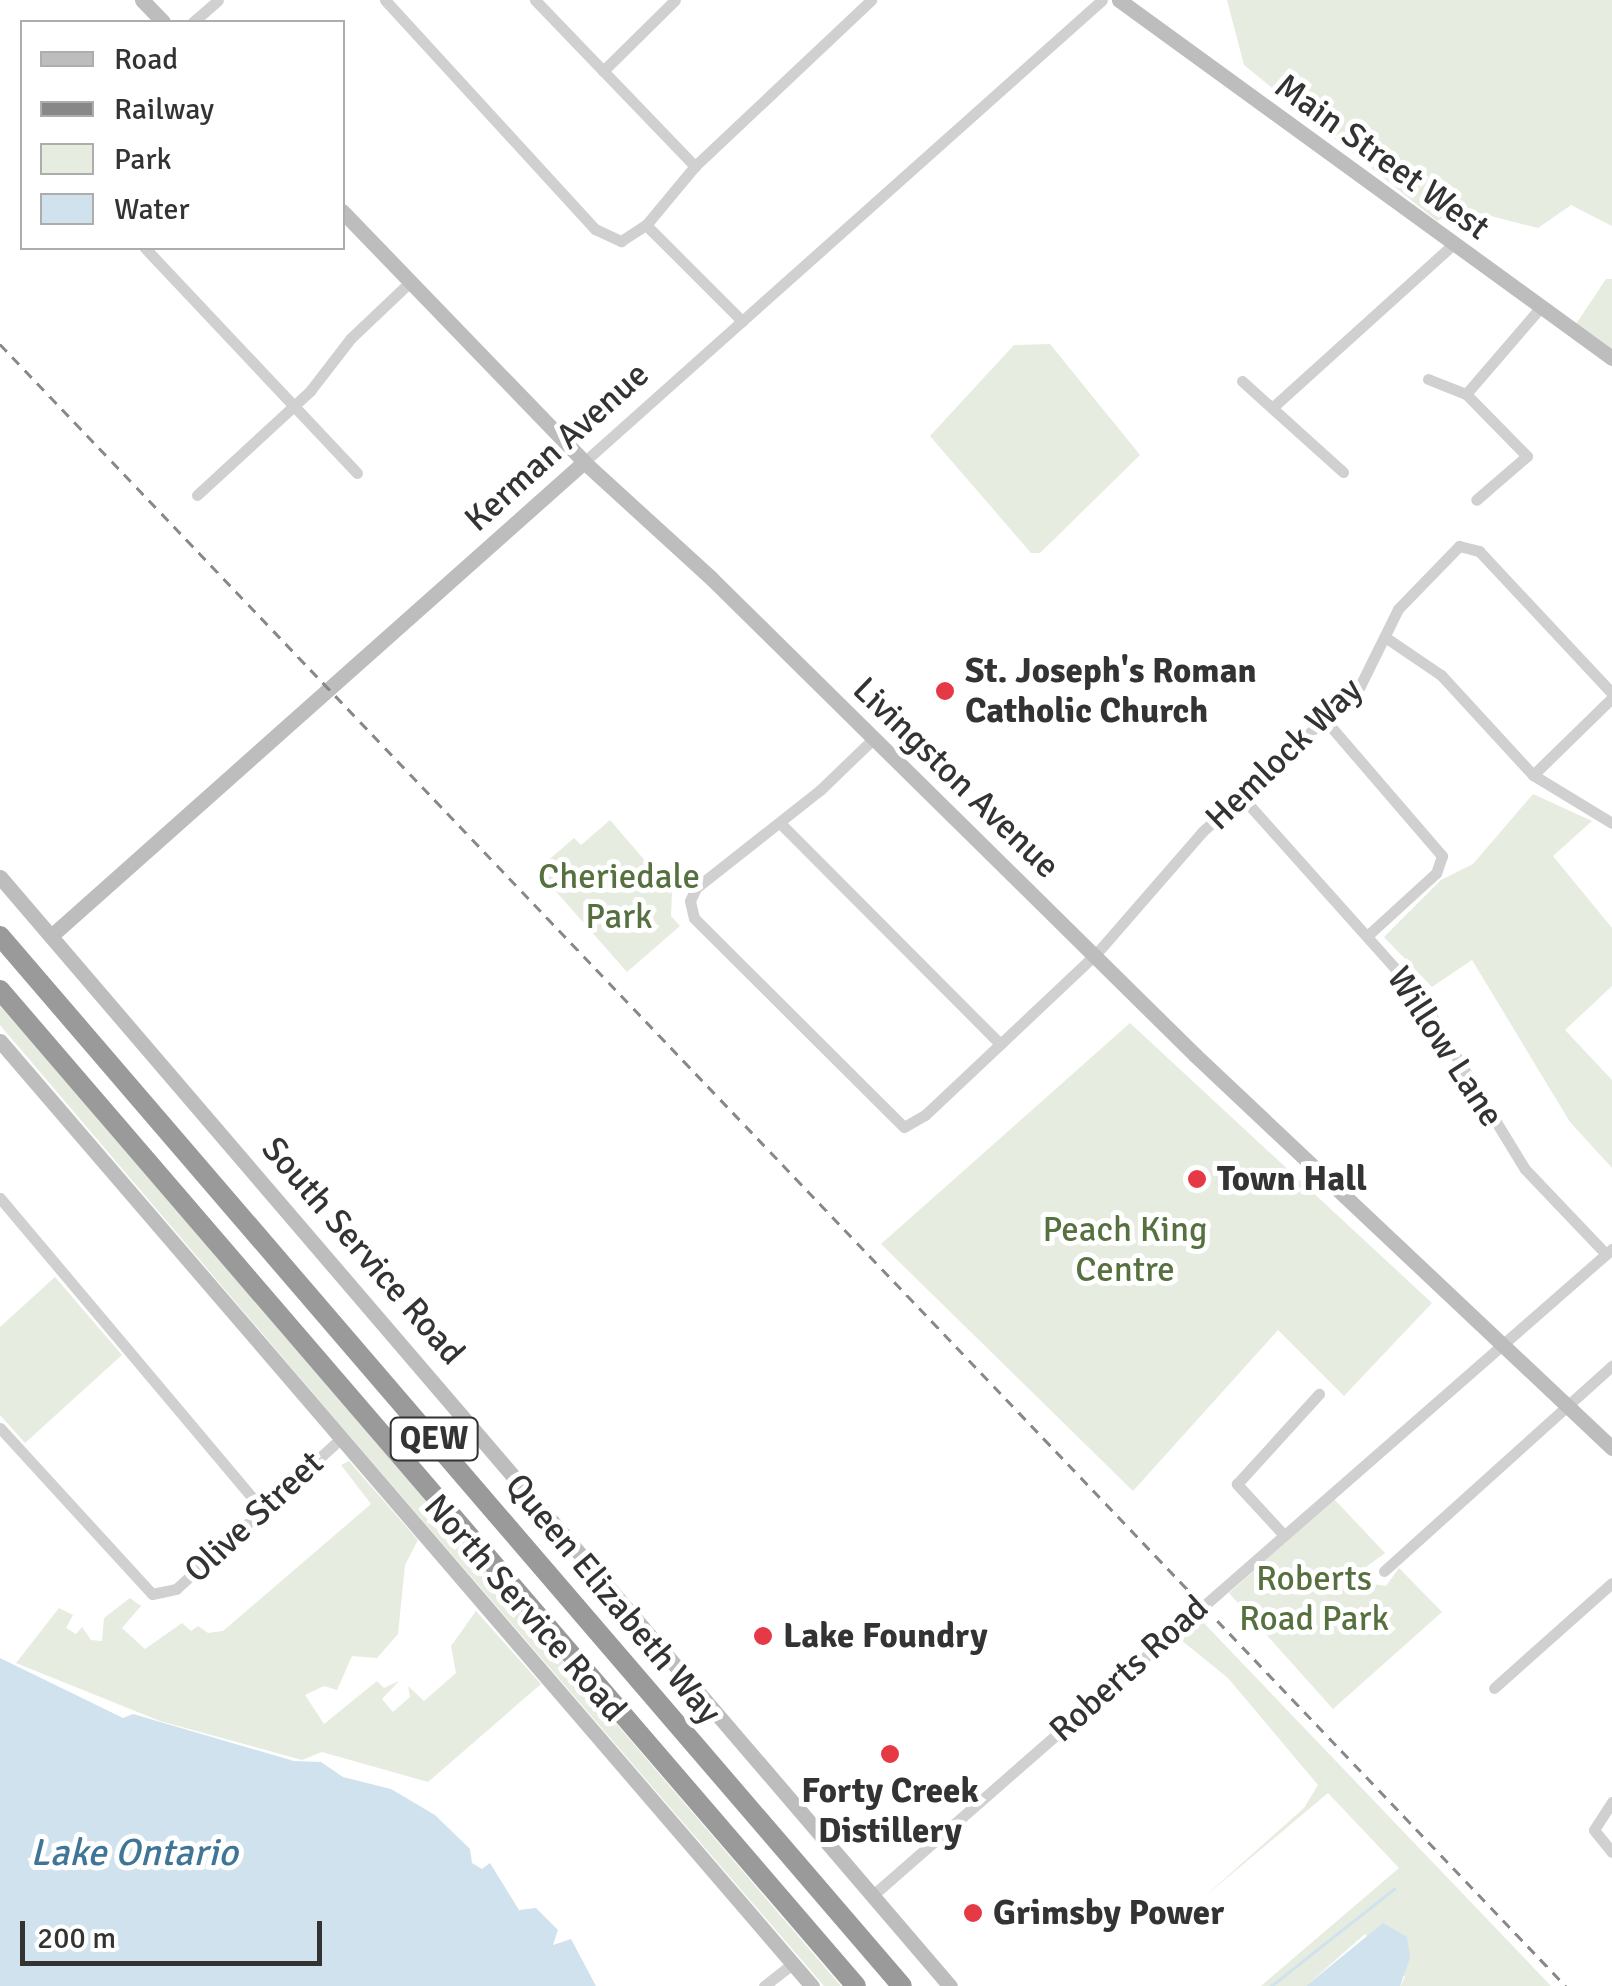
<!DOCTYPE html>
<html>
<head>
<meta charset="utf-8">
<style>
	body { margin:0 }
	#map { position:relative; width:1612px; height:1986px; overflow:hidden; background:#fff; font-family:Signika,sans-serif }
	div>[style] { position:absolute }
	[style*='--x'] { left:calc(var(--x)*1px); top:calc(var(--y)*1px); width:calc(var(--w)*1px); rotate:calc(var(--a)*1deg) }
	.green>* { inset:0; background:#e6ecdf }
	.water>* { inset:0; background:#cfe2ee }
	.stream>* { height:2.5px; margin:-1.25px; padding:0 1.25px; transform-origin:1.25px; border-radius:1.25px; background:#cfe2ee }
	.street>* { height:11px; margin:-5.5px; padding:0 5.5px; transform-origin:5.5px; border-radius:5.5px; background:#d0d0d0 }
	.secondary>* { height:15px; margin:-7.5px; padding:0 7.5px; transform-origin:7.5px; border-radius:7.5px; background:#bdbdbd }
	.highway>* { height:20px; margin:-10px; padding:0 10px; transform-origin:10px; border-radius:10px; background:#9a9a9a }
	.rail>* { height:2.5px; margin-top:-1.25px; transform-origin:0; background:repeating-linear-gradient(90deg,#888 0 10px,transparent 0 18px) }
	.dots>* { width:28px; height:28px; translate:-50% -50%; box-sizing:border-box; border:5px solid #fff; border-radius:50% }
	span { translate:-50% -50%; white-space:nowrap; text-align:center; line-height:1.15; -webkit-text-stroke:10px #fff; paint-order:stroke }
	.shield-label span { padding:2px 8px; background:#fff; border:2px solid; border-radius:8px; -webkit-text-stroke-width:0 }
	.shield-label { font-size:32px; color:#333; font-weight:700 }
	.street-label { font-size:35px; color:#333 }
	.poi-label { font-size:35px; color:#333; font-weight:700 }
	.left { translate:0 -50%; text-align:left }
	.park-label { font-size:35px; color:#56703f }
	.water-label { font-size:38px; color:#3f7597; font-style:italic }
	.legend { position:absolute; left:20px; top:20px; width:325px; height:230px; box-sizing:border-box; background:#fff; border:2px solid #adadad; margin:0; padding:12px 18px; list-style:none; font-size:30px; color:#333 }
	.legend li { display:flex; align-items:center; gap:20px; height:50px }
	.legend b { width:50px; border:2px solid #adadad }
	.scale { position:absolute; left:20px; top:1921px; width:302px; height:45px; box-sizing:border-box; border:5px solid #333; border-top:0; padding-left:12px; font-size:30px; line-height:35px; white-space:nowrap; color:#333; -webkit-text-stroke:8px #fff; paint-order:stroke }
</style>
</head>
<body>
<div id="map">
	<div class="green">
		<i style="clip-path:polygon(1227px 0,1612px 0,1612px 226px,1571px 205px,1538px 228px,1459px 208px,1437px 221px,1244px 65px)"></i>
		<i style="clip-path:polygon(1606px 279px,1612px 279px,1612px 354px,1576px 324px)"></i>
		<i style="clip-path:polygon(1050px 344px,1140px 455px,1040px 553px,1031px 553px,930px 436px,1014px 345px)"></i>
		<i style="clip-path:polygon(1533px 794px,1592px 821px,1553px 856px,1612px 928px,1612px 986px,1565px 1030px,1612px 1080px,1612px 1168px,1570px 1122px,1472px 960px,1432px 987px,1384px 937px,1441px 880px,1473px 864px)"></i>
		<i style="clip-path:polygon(610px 820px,672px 892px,671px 916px,680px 926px,627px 972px,537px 870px,574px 838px,581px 845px)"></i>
		<i style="clip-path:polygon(0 1006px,78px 1095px,841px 1986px,824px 1986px,323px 1405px,0 1025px)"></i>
		<i style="clip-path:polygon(1130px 1023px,1432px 1303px,1344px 1396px,1278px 1330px,1133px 1491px,881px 1244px)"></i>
		<i style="clip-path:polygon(55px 1277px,122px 1355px,25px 1443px,0 1415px,0 1327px)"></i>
		<i style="clip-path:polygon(349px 1461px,418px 1540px,405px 1565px,398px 1634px,377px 1658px,352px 1656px,337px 1690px,324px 1686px,305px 1695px,324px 1724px,377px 1681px,384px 1688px,399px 1681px,382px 1699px,393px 1712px,410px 1697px,408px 1686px,424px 1701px,456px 1673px,451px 1646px,476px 1611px,541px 1684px,428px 1782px,322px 1752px,302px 1760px,160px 1721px,16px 1663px,59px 1608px,73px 1615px,66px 1628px,76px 1634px,82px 1627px,91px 1640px,102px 1641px,104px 1618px,130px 1598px,141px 1606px,122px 1628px,145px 1649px,182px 1623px,191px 1631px,198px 1626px,208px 1633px,223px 1631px,371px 1504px,341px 1465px)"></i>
		<i style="clip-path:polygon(1334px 1499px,1385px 1553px,1366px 1567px,1373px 1584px,1386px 1586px,1399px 1568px,1442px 1612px,1333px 1709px,1229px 1593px)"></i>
		<i style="clip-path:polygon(1201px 1620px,1551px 1986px,1400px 1986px,1405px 1977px,1365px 1934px,1306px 1986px,1261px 1986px,1399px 1868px,1328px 1793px,1203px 1898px,1304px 1808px,1318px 1785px,1228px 1678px,1181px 1640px)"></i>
	</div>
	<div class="water">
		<i style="clip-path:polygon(0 1658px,123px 1718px,133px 1714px,294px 1761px,321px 1762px,343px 1777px,391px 1789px,435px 1815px,470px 1849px,472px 1863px,482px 1869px,490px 1863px,519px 1910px,536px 1908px,558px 1930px,553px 1945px,571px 1939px,596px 1986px,0 1986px)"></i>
		<i style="clip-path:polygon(1383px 1923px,1407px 1937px,1410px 1958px,1400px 1986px,1306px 1986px)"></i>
	</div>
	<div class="stream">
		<i style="--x:1271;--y:1986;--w:157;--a:-38.3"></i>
	</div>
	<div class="street">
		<i style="--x:385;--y:0;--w:311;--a:47.5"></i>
		<i style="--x:595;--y:229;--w:29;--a:25"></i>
		<i style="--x:621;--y:241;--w:30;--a:-33"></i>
		<i style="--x:646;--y:225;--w:77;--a:-50.3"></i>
		<i style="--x:695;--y:166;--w:242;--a:-43.3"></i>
		<i style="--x:535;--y:0;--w:231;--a:46.1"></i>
		<i style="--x:193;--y:22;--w:33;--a:-41"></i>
		<i style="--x:603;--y:71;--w:101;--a:-44.6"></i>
		<i style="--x:646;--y:225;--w:136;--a:45"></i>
		<i style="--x:145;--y:248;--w:309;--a:46.7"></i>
		<i style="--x:1428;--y:379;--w:41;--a:21.5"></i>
		<i style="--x:1466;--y:394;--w:87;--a:45.5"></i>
		<i style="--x:1527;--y:456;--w:67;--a:139.2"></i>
		<i style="--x:1242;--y:381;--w:136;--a:42"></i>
		<i style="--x:1466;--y:394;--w:113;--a:-49.3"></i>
		<i style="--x:1272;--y:408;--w:241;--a:-42.1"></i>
		<i style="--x:584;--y:462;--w:694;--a:-41.73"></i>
		<i style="--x:197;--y:495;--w:154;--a:-42.6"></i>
		<i style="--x:310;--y:391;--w:67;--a:-52.3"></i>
		<i style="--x:351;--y:338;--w:81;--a:-43.5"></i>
		<i style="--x:1385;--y:637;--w:68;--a:34.2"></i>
		<i style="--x:1441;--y:675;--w:136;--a:47.4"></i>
		<i style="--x:1533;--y:775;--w:92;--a:31.3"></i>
		<i style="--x:1326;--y:721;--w:178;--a:49.3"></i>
		<i style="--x:1442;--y:856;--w:18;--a:109"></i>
		<i style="--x:1436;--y:873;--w:92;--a:137.6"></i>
		<i style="--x:872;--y:740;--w:72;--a:136.1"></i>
		<i style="--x:820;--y:790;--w:158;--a:141.7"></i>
		<i style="--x:696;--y:888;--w:14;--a:115"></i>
		<i style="--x:690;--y:901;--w:17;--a:77"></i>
		<i style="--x:694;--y:918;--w:296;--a:44.9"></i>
		<i style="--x:904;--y:1127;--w:24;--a:-30"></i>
		<i style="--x:925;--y:1115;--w:235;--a:-43.3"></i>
		<i style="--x:1096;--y:954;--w:162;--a:-49"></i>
		<i style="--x:1202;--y:832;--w:215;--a:-42.7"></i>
		<i style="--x:1360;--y:686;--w:86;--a:-63.7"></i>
		<i style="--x:1398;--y:609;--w:88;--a:-45.9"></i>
		<i style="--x:1459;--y:546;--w:21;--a:14"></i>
		<i style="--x:1479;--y:551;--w:195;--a:46.9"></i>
		<i style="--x:1533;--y:775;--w:110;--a:-44.3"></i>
		<i style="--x:1242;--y:797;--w:264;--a:48.2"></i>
		<i style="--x:1418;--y:994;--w:205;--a:58.6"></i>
		<i style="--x:1525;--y:1169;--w:117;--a:46.4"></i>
		<i style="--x:780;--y:823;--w:312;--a:45.1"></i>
		<i style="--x:0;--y:1198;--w:408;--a:49.9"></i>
		<i style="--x:0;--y:1428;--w:225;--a:47.5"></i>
		<i style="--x:152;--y:1594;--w:25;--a:-12"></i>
		<i style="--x:176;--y:1589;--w:222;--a:-42.4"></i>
		<i style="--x:1282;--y:1533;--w:67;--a:-132.6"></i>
		<i style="--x:1237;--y:1484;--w:122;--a:-47.7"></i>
		<i style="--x:1384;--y:1571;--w:307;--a:-42"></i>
		<i style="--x:1494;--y:1688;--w:158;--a:-41.7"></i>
		<i style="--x:1612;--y:1802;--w:33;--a:123"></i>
		<i style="--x:1594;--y:1830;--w:28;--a:51"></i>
		<i style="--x:873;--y:1895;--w:982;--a:-41.16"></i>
		<i style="--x:764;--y:1986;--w:36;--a:-38"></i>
	</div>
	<div class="secondary">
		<i style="--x:142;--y:0;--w:30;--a:46"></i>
		<i style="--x:1119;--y:0;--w:609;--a:35.99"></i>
		<i style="--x:342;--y:211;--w:349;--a:46"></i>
		<i style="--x:584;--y:462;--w:173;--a:42.4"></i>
		<i style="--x:712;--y:579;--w:678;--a:44.58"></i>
		<i style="--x:1195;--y:1055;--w:573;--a:43.3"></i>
		<i style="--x:0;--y:877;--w:1460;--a:49.42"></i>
		<i style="--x:51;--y:936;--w:713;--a:-41.65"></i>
		<i style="--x:0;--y:1041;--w:1246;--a:49.33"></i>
	</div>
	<div class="highway">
		<i style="--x:0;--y:936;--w:1384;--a:49.34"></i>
		<i style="--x:0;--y:990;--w:1313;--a:49.32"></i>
	</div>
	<div class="rail">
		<i style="--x:0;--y:344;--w:2269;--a:46.36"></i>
	</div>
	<div class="dots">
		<i style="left:945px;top:691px;background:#e63946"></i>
		<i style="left:1197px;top:1179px;background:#e63946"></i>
		<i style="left:763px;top:1636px;background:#e63946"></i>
		<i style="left:890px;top:1754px;background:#e63946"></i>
		<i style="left:973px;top:1913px;background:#e63946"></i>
	</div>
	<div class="shield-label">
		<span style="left:434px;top:1439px">QEW</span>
	</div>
	<div class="street-label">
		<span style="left:1382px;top:157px;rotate:36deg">Main Street West</span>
		<span style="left:557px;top:447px;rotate:-42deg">Kerman Avenue</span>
		<span style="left:1284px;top:754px;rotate:-44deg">Hemlock Way</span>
		<span style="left:956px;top:778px;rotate:44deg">Livingston Avenue</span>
		<span style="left:1445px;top:1047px;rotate:57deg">Willow Lane</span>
		<span style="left:363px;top:1251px;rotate:49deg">South Service Road</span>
		<span style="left:254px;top:1517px;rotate:-43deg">Olive Street</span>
		<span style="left:613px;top:1599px;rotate:50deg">Queen Elizabeth Way</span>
		<span style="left:525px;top:1608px;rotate:49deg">North Service Road</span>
		<span style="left:1129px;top:1669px;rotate:-42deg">Roberts Road</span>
	</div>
	<div class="poi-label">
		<span class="left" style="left:965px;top:691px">St. Joseph's Roman<br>Catholic Church</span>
		<span class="left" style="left:1217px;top:1179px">Town Hall</span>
		<span class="left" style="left:783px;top:1636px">Lake Foundry</span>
		<span style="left:890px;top:1811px">Forty Creek<br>Distillery</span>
		<span class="left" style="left:993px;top:1913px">Grimsby Power</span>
	</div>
	<div class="park-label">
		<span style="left:619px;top:897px">Cheriedale<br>Park</span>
		<span style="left:1125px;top:1250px">Peach King<br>Centre</span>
		<span style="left:1314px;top:1599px">Roberts<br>Road Park</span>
	</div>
	<div class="water-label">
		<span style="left:134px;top:1853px">Lake Ontario</span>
	</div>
	<ul class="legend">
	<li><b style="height:12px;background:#bdbdbd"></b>Road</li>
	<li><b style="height:12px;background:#888"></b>Railway</li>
	<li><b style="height:28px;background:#e6ecdf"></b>Park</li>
	<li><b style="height:28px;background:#cfe2ee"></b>Water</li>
	</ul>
	<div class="scale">200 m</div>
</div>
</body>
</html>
